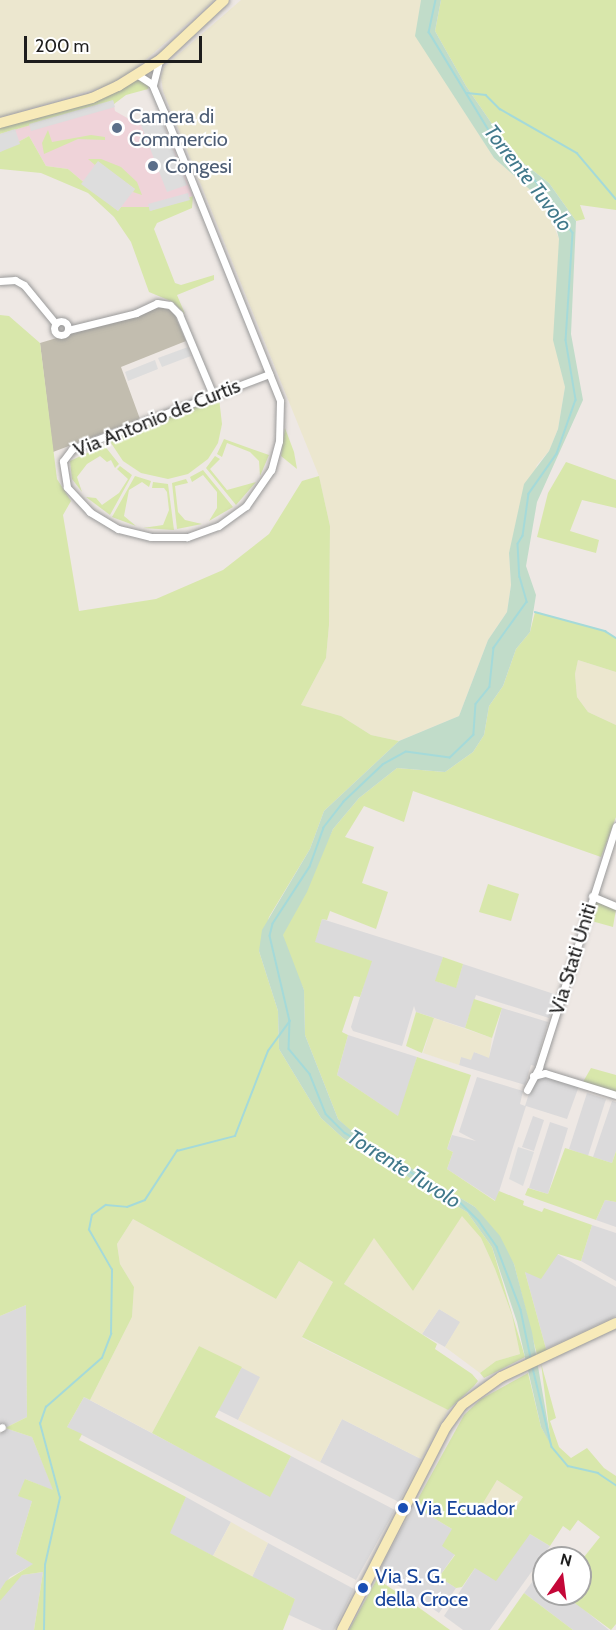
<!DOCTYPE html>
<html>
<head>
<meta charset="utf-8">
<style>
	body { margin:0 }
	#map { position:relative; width:616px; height:1630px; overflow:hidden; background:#eee8e4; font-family:Cabin,sans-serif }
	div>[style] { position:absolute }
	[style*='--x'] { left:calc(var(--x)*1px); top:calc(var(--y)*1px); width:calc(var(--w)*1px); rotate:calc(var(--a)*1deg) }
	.residential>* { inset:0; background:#dbdadb }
	.commercial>* { inset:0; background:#efd3d9 }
	.construction>* { inset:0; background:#c2bdaf }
	.farmland>* { inset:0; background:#ece7cf }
	.grass>* { inset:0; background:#d8e7ab }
	.wetland>* { inset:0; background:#c1dcc9 }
	.parking>* { inset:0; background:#ddd }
	.stream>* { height:1.5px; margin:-0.75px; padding:0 0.75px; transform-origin:0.75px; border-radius:0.75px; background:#a5dad9 }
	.roads { filter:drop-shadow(0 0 2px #9a9a9a) drop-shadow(0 0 2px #9a9a9a) }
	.street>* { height:7px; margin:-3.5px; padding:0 3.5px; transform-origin:3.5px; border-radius:3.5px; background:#fff }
	.street>.ring { margin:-3.5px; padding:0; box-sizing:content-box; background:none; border:7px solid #fff; border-radius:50% }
	.secondary>* { height:10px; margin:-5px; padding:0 5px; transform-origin:5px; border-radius:5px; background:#f7eab9 }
	.dots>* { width:16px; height:16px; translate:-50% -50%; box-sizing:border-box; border:3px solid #fff; border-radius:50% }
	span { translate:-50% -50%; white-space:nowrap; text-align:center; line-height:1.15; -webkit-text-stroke:4.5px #fff; paint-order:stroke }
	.service-label { font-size:20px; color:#4e5e75 }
	.left { translate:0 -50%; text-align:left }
	.street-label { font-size:20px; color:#1d1d1d }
	.transit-label { font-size:20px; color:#164399 }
	.water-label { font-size:21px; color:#41798b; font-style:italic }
	.north { position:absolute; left:532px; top:1546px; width:60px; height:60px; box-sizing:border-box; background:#fff; border:2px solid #a5a5a5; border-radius:50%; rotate:14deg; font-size:16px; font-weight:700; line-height:24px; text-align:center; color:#1d1d1d }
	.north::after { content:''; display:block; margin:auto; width:21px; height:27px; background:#c40738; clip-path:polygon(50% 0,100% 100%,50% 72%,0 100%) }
	.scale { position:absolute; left:24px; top:36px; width:178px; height:27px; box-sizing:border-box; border:3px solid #1d1d1d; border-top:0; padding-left:8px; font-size:18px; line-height:21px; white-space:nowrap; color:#1d1d1d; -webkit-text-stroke:4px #fff; paint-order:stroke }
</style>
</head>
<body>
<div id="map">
	<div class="residential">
		<i style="clip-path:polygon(322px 919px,443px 957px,436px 981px,444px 984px,456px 987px,463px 964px,557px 995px,549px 1018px,476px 995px,465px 1028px,416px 1012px,414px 1006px,402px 1046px,353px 1031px,351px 1027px,371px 961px,314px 943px)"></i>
		<i style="clip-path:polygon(502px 1008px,548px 1022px,535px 1066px,531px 1065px,525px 1085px,459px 1065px,461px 1056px,474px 1052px,489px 1057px)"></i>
		<i style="clip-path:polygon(348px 1035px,417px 1057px,399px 1117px,337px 1075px)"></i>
		<i style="clip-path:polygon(544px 1075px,579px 1086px,567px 1119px,526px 1106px,496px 1201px,447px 1169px,453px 1152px,447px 1149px,452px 1135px,476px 1141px,459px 1132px,477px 1077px,523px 1091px,520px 1104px,525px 1106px,534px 1078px)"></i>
		<i style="clip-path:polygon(587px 1093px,606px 1099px,588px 1156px,569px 1149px)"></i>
		<i style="clip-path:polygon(612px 1101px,616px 1102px,616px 1151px,612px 1163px,593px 1157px)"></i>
		<i style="clip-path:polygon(533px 1116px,544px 1120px,534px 1151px,522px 1147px)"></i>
		<i style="clip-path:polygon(550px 1122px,568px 1128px,548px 1194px,529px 1188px)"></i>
		<i style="clip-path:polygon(605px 1200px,616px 1202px,616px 1227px,596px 1220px)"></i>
		<i style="clip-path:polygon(592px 1225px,616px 1233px,616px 1281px,581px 1261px)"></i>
		<i style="clip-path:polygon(557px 1254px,616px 1287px,616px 1316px,546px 1349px,525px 1272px)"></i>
		<i style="clip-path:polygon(26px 1305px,27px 1417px,5px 1428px,32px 1437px,54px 1491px,25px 1479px,32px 1501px,16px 1554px,34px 1564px,10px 1577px,0 1590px,0 1434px,5px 1429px,0 1425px,0 1316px)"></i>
		<i style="clip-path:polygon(439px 1309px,461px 1322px,445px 1347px,422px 1334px)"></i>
		<i style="clip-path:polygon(242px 1367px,261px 1377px,238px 1420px,218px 1410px)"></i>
		<i style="clip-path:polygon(84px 1397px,270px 1496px,291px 1456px,395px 1510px,356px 1580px,67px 1427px)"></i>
		<i style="clip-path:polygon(342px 1419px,421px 1459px,399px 1502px,320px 1462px)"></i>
		<i style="clip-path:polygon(186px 1497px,231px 1522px,213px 1556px,169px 1533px)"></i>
		<i style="clip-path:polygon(414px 1506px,452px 1529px,455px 1554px,439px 1577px,456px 1588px,439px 1613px,378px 1572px)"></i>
		<i style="clip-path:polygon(530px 1534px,550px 1546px,490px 1630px,463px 1630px,444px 1616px,475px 1568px)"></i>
		<i style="clip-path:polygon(268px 1543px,354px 1589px,334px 1630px,322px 1630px,287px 1614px,295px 1599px,252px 1577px)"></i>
		<i style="clip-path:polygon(544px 1566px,544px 1594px,565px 1594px,609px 1630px,573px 1630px,524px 1593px)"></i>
		<i style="clip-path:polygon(43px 1572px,34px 1630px,0 1630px,0 1601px,7px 1590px,22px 1575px)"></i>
	</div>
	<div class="commercial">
		<i style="clip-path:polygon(113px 100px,115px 111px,136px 123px,159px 113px,193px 196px,150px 211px,148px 207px,121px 207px,118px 211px,68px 169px,46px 166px,29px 136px,0 152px,0 134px)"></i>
	</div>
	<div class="construction">
		<i style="clip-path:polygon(160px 307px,173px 311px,186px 341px,121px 367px,140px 419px,53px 452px,40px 343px)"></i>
	</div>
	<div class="farmland">
		<i style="clip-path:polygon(0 0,214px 0,133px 71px,106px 86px,0 117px)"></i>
		<i style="clip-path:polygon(241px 0,421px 0,416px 36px,494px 158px,544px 202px,559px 239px,560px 366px,565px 387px,558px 429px,549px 451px,537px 465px,509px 553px,511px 585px,507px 612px,488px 640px,459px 716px,399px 741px,371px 735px,341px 716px,301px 705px,326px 658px,329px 625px,330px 526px,319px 476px,163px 91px,161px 77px,164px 67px)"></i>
		<i style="clip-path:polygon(578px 660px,616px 672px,616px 725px,588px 712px,577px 697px,575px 674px)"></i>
		<i style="clip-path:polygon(434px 1018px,492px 1038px,489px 1058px,474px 1052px,471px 1060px,461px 1057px,459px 1065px,423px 1053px)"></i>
		<i style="clip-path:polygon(462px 1215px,481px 1238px,495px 1269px,512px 1315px,520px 1354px,496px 1361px,480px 1373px,445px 1347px,460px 1322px,439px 1309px,422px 1334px,344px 1284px,374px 1237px,413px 1291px)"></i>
		<i style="clip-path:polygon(133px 1219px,276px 1299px,299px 1261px,333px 1282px,302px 1338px,448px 1410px,421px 1459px,342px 1419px,320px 1462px,238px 1420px,260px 1377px,199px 1346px,152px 1433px,90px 1400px,132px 1317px,134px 1287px,120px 1264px,117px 1244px)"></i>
		<i style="clip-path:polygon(497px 1480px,523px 1497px,508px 1519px,482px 1502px)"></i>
		<i style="clip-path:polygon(231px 1522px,268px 1543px,252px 1577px,213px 1556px)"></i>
	</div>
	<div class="grass">
		<i style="clip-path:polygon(441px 0,616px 0,616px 210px,580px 205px,585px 219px,576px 221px,549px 183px,514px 156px,466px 86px,435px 31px)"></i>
		<i style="clip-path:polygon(138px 80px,149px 85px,148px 89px,126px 95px,114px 104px,113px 101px,0 134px,0 127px)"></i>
		<i style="clip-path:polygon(48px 130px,52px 142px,91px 135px,105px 137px,105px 140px,78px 139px,44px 154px,42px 143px)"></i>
		<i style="clip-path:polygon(29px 136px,46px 166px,68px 169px,118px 211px,121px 207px,149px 207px,150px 211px,193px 196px,192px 208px,157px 223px,154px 229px,175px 283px,181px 285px,214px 275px,214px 280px,177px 295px,185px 314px,173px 302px,149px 292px,131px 242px,114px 217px,88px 193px,41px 173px,0 169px,0 152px)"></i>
		<i style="clip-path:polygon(88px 159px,101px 159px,121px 167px,137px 182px,142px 195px,133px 192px,135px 189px,98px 162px,95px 165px)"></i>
		<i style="clip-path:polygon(0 315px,9px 316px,40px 343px,57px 479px,71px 501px,63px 515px,79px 611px,156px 599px,223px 570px,269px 534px,302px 481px,319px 476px,330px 526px,329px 625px,326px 658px,301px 705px,341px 716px,371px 735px,399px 741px,324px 811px,310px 849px,269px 917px,259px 951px,278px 1011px,279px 1049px,321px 1118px,343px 1138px,467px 1212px,492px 1247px,525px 1357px,484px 1378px,480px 1373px,496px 1361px,520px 1354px,512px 1315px,495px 1269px,481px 1238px,462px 1216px,413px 1291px,374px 1238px,344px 1284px,437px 1344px,435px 1349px,472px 1374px,478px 1381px,474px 1386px,448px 1410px,302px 1337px,333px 1282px,299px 1261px,276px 1299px,133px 1219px,117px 1244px,120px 1264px,134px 1287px,132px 1317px,90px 1400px,84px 1397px,67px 1427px,82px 1434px,79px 1440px,186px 1497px,170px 1533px,295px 1599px,283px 1630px,34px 1630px,43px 1572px,22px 1575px,0 1601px,0 1590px,6px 1581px,33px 1564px,16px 1554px,32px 1501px,18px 1496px,25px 1479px,53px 1490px,32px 1437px,5px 1428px,27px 1417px,26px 1305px,0 1316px)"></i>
		<i style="clip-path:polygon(219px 398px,222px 424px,218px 443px,208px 459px,188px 474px,168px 479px,141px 473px,123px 461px,109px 440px)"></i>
		<i style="clip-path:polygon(285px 428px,294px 452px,297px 469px,281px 456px)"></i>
		<i style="clip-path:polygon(224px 439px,269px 455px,260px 476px,259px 461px,250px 452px,227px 443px,222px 457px,217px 454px)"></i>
		<i style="clip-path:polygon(104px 445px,119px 464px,115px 468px,111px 460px,107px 462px,100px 456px,87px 464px,77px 477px,82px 492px,72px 479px,70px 461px)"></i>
		<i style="clip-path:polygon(215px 456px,220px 459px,210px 469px,227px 490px,256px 482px,236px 505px,206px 468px)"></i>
		<i style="clip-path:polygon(566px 462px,616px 480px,616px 508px,582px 500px,570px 531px,599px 540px,596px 553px,537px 537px,548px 493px)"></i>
		<i style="clip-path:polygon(120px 466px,132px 475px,110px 515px,86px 497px,96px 498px,102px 505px,119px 493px,128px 479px,117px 469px)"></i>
		<i style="clip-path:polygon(203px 470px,233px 507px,209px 521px,217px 508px,217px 492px,203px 475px,192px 482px,190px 477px)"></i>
		<i style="clip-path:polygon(135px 476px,151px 481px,149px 487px,142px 482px,129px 490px,124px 516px,136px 526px,112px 517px)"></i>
		<i style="clip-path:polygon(186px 479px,188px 483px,175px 486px,178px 512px,185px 520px,202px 524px,177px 529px,172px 483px)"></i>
		<i style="clip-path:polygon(153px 482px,168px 484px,174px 530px,143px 528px,163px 525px,169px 510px,167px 492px,164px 488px,152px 488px)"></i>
		<i style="clip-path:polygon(535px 612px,605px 631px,616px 638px,616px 672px,578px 660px,575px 674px,577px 697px,588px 712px,616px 725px,616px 817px,601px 857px,413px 791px,404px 822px,364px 806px,345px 837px,374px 847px,362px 883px,388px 892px,376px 929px,330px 911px,327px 920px,322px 919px,315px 942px,372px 961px,360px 997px,354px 996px,342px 1032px,348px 1035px,337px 1075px,398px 1116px,417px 1057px,471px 1075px,447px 1149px,453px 1152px,447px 1169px,495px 1201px,499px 1191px,524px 1201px,523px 1205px,542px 1212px,544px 1208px,592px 1225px,581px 1261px,558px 1254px,541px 1279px,525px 1272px,546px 1349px,552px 1350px,537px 1355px,514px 1264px,475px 1207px,354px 1134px,338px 1119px,305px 1035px,304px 990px,284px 947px,283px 934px,333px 829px,359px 798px,397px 768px,445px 772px,473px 752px,484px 735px,489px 706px,503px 686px,516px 649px,530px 632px)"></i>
		<i style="clip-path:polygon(488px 884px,519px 894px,511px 921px,479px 912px)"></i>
		<i style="clip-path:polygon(594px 899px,616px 909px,613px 927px,588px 920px)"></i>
		<i style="clip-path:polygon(443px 957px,463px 964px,456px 988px,435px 981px)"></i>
		<i style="clip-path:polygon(474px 999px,502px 1008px,492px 1038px,465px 1028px)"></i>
		<i style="clip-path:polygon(416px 1012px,434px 1018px,422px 1053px,406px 1046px)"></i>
		<i style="clip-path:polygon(591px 1068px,616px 1075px,616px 1093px,583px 1082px)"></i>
		<i style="clip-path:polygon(565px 1148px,612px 1163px,616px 1151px,616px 1202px,605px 1200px,596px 1220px,525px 1195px,528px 1188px,548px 1194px)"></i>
		<i style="clip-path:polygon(199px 1346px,242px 1367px,215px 1417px,291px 1456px,270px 1497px,152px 1433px)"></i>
		<i style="clip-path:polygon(evenodd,541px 1363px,556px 1418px,550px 1421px,559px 1447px,571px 1458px,587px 1448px,604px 1468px,616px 1476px,616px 1624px,611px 1630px,564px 1595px,580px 1594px,580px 1562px,600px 1537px,578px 1520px,570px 1531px,563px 1526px,550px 1546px,530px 1534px,496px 1581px,475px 1568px,462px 1587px,456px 1588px,439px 1577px,455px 1555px,442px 1546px,452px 1529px,414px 1506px,464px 1415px,481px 1399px,528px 1373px,541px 1427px,551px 1444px,541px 1363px,497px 1480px,523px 1497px,508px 1519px,483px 1503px,497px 1480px)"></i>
		<i style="clip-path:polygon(377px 1579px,407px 1599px,450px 1630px,349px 1630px)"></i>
		<i style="clip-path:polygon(524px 1593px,573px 1630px,498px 1630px)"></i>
	</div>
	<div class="wetland">
		<i style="clip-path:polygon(421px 0,441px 0,435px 31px,466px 86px,514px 156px,549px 183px,576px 221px,571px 334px,583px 400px,537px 502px,526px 566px,536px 595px,530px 632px,516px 649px,503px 686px,489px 706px,484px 735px,473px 752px,445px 772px,397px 768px,359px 798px,333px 829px,307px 892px,283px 935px,304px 990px,305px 1035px,338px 1119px,355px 1134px,475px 1207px,500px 1236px,514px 1264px,532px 1332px,552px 1447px,541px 1427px,517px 1322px,492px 1247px,467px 1212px,343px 1138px,321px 1118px,279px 1049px,278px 1011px,259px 951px,262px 930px,310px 849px,324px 811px,399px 741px,459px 716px,488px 640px,507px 612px,511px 585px,509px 553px,524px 484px,549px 451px,558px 429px,565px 387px,553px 340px,559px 239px,554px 219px,544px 202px,494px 158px,415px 36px)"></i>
	</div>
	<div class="parking">
		<i style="clip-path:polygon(113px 100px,115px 107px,31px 131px,29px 124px)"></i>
		<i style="clip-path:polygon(159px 113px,187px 185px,167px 192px,139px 120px)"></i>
		<i style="clip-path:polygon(15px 129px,20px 144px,0 152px,0 134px)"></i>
		<i style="clip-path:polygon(98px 161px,135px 189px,118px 211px,81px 184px)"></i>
		<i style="clip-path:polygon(188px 193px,190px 200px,150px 211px,148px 204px)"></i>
		<i style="clip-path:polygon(188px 347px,191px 356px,162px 367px,158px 358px)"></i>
		<i style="clip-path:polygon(155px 360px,158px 369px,128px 381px,125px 372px)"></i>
		<i style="clip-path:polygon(518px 1147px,534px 1152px,523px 1186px,509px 1179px)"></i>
	</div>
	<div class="stream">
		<i style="--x:436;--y:0;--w:33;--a:102"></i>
		<i style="--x:429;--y:32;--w:144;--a:58.6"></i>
		<i style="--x:504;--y:155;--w:40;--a:39"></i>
		<i style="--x:535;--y:180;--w:65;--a:54.4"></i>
		<i style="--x:573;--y:233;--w:107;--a:93.7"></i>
		<i style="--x:566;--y:340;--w:61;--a:80.5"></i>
		<i style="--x:576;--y:400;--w:57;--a:109.4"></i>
		<i style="--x:557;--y:454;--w:49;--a:125"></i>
		<i style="--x:529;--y:494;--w:42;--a:98.1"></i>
		<i style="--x:523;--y:536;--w:9;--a:122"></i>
		<i style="--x:518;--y:544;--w:33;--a:87"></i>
		<i style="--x:520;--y:577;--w:26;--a:74"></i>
		<i style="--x:527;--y:602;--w:57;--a:125.7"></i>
		<i style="--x:494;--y:648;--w:39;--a:96"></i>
		<i style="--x:490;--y:687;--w:22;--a:129"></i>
		<i style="--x:476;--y:704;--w:31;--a:94"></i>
		<i style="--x:474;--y:735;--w:33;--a:136"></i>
		<i style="--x:450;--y:758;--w:44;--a:-172.2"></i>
		<i style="--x:406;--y:752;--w:26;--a:151"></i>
		<i style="--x:383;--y:765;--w:54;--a:136.5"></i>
		<i style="--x:344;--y:802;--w:33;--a:128"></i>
		<i style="--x:324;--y:828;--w:41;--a:109.7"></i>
		<i style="--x:310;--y:867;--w:68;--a:123"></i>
		<i style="--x:273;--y:924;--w:12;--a:104"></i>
		<i style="--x:270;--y:936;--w:87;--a:76.8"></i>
		<i style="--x:290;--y:1021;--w:28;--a:92"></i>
		<i style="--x:289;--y:1049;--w:33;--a:50"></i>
		<i style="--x:310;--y:1074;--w:43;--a:68.2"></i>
		<i style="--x:326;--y:1114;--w:27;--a:45"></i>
		<i style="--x:345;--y:1133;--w:133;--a:30.8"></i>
		<i style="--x:459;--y:1201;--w:28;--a:45"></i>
		<i style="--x:479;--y:1221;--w:32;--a:55"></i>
		<i style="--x:497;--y:1247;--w:67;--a:69.1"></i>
		<i style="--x:521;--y:1310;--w:49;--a:78.2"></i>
		<i style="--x:467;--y:93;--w:19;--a:6"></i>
		<i style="--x:486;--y:95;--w:20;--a:45"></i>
		<i style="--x:500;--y:109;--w:89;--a:29.7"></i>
		<i style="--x:577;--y:153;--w:60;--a:49.7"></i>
		<i style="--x:535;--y:612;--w:73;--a:15.2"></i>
		<i style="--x:605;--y:631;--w:13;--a:32"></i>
		<i style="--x:533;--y:1368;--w:81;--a:76.5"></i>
		<i style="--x:552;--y:1447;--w:25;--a:50"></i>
		<i style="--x:568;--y:1466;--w:31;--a:13"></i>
		<i style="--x:598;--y:1473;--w:22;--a:34"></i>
		<i style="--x:44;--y:1630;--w:65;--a:-89.1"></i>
		<i style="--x:45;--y:1565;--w:69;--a:-77.4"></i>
		<i style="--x:60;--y:1498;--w:77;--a:-105.1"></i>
		<i style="--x:40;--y:1424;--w:18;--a:-71"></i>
		<i style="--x:46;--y:1407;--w:74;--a:-41.2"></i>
		<i style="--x:102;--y:1358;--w:26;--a:-69"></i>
		<i style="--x:111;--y:1334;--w:64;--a:-89.1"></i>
		<i style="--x:112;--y:1270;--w:46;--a:-119.9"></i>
		<i style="--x:89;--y:1230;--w:15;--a:-79"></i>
		<i style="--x:92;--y:1215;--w:17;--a:-36"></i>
		<i style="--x:106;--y:1205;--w:21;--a:5"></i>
		<i style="--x:127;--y:1207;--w:19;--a:-21"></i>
		<i style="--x:145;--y:1200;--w:59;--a:-56.9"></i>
		<i style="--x:177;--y:1151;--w:60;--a:-14.5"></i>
		<i style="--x:235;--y:1136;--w:91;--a:-68.8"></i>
		<i style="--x:268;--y:1051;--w:37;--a:-54"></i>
	</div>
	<div class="roads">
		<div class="street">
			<i style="--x:138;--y:75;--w:17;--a:33"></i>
			<i style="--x:152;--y:84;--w:30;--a:67"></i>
			<i style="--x:164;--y:112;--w:311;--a:68.1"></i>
			<i style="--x:280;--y:401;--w:40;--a:91.4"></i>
			<i style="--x:279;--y:441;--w:30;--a:105"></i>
			<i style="--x:271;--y:470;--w:44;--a:124.8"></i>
			<i style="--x:246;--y:506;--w:34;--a:144"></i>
			<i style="--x:218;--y:526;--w:33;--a:160"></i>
			<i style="--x:187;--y:537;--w:36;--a:180"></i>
			<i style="--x:151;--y:537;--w:34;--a:-166"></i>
			<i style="--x:118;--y:529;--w:33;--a:-149"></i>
			<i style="--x:90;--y:512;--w:34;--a:-133"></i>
			<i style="--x:67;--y:487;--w:26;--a:-99"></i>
			<i style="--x:63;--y:461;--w:15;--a:-53"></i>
			<i style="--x:72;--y:449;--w:211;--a:-20.8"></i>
			<i style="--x:153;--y:85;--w:25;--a:-76"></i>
			<i style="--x:0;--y:281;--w:15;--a:-4"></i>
			<i style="--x:15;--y:280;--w:10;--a:29"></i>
			<i style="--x:24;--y:285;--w:50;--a:50.6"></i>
			<i class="ring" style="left:54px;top:321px;width:7px;height:7px"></i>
			<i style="--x:68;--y:330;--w:70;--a:-14"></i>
			<i style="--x:136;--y:313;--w:23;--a:-25"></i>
			<i style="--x:157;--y:303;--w:13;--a:9"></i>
			<i style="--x:170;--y:305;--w:13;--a:45"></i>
			<i style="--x:179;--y:314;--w:88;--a:67.2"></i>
			<i style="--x:592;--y:896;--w:26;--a:23"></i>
			<i style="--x:533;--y:1076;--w:12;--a:-14"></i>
			<i style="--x:545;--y:1073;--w:74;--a:17.2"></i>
			<i style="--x:527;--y:1090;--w:26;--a:-62"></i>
			<i style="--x:539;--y:1067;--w:253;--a:-72.3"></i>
			<i style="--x:0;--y:1428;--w:2;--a:-27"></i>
		</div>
		<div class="secondary">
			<i style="--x:0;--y:123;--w:95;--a:-15.2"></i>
			<i style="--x:92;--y:98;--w:29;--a:-25"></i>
			<i style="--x:118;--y:86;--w:51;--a:-32.1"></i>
			<i style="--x:161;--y:59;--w:86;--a:-43.1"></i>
			<i style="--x:342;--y:1630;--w:228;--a:-62.9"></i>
			<i style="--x:446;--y:1427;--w:27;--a:-54"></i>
			<i style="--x:462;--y:1405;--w:48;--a:-35.7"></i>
			<i style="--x:501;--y:1377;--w:127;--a:-25.2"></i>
		</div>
	</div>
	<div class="dots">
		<i style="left:117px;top:128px;background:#5c6f8a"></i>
		<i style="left:153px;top:166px;background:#5c6f8a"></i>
		<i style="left:403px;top:1508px;background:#1a4fb4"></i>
		<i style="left:363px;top:1588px;background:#1a4fb4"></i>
	</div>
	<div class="service-label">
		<span class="left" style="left:129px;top:128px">Camera di<br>Commercio</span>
		<span class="left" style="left:165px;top:166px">Congesi</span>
	</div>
	<div class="street-label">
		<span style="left:157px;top:418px;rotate:-22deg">Via Antonio de Curtis</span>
		<span style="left:573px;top:959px;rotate:-73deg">Via Stati Uniti</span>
	</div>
	<div class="transit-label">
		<span class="left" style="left:415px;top:1508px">Via Ecuador</span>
		<span class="left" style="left:375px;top:1588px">Via S. G.<br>della Croce</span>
	</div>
	<div class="water-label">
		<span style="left:528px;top:178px;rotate:52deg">Torrente Tuvolo</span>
		<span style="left:404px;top:1169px;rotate:32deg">Torrente Tuvolo</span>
	</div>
	<div class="north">N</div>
	<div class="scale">200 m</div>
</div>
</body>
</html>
